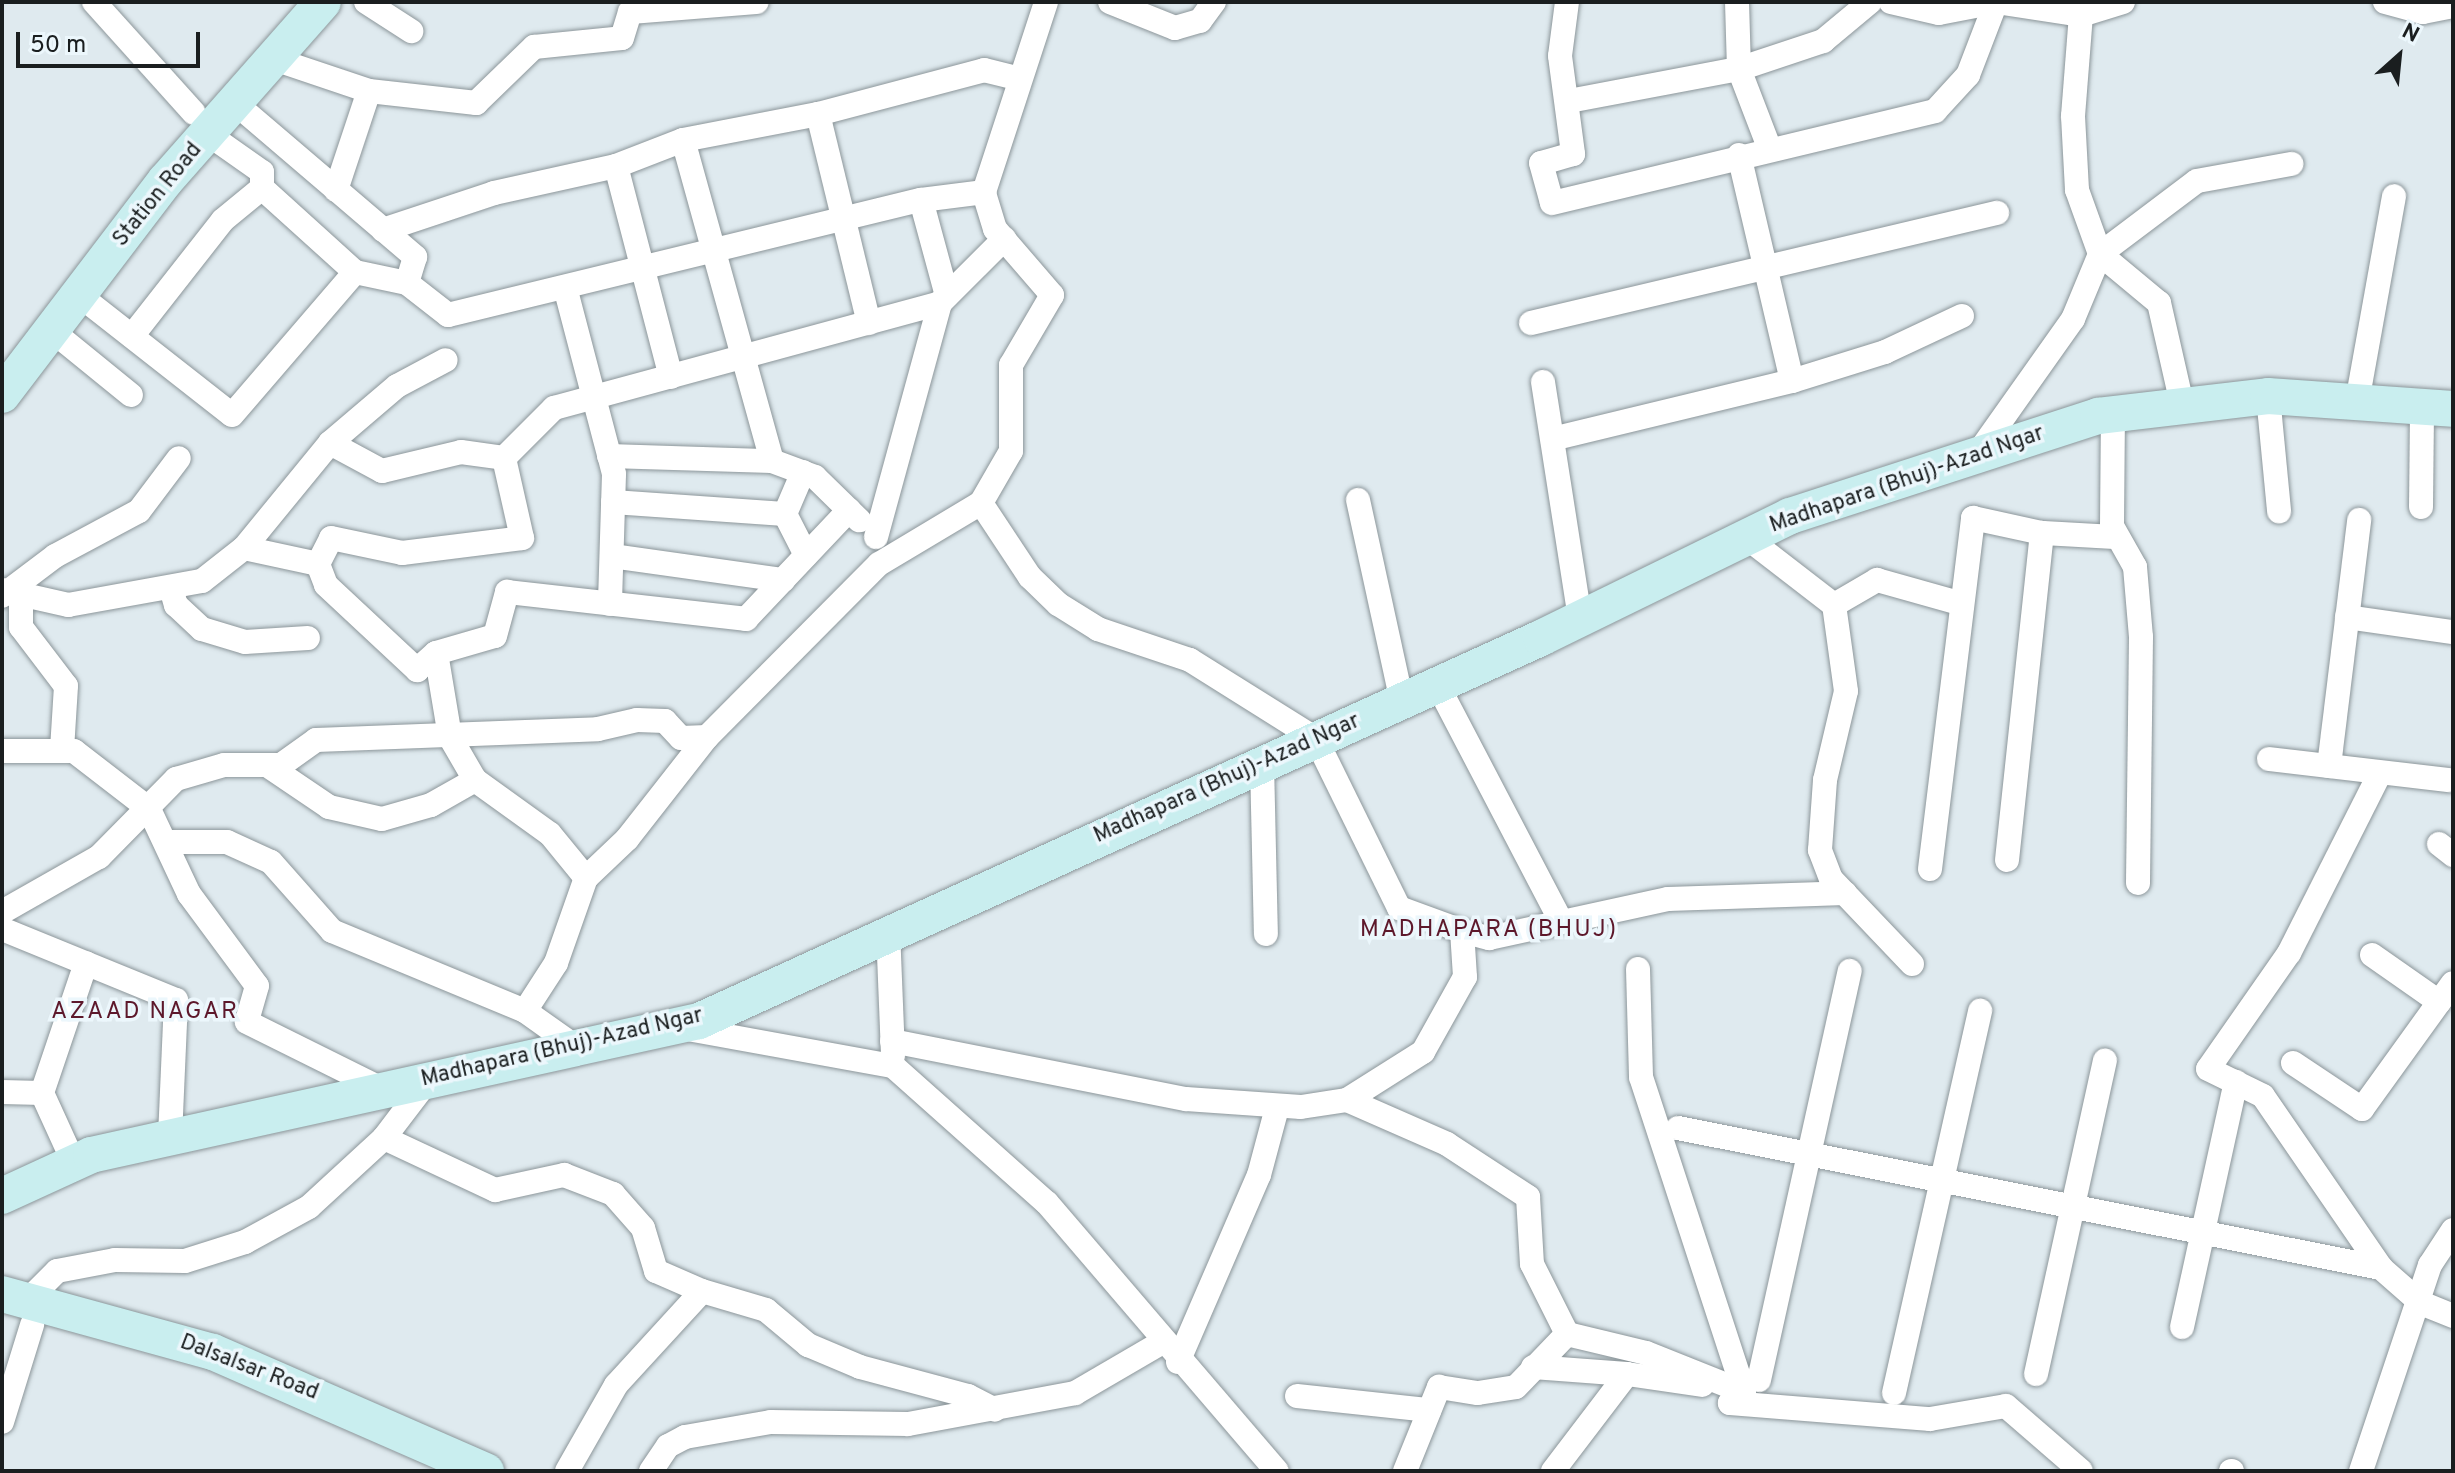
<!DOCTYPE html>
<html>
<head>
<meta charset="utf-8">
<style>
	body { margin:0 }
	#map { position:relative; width:2455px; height:1473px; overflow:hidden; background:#dfeaef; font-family:Overpass,sans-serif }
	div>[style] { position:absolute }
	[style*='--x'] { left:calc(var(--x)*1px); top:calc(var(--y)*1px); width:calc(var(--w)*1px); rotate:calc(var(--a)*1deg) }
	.roads { filter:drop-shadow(0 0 2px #8c969a) drop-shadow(0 0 2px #8c969a) }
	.street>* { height:24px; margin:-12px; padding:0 12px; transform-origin:12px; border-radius:12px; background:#fff }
	.secondary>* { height:36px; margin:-18px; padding:0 18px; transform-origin:18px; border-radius:18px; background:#c9eeef }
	span { translate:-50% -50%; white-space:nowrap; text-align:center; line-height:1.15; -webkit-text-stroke:7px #ecf7fc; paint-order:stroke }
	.street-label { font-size:22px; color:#1a1e1f }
	.neighbourhood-label { font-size:24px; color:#5d182b; letter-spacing:2px }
	.frame { position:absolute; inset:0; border:4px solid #1a1e1f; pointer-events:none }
	.north { position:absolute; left:2359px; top:16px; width:80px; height:80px; -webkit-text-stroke:6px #ecf7fc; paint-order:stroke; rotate:27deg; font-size:22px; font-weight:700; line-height:32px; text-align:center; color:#1a1e1f }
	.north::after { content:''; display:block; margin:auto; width:28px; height:36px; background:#1a1e1f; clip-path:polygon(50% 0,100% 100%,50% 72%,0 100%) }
	.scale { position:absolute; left:16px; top:32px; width:184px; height:36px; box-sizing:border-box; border:4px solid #1a1e1f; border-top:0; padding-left:10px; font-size:24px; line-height:28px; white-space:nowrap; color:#1a1e1f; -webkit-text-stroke:6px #ecf7fc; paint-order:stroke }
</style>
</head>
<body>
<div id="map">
	<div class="roads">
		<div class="street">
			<i style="--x:94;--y:2;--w:149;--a:48"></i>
			<i style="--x:366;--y:2;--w:54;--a:32.8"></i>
			<i style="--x:1110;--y:2;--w:70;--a:21.8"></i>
			<i style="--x:1175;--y:28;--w:26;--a:-16"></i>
			<i style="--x:1200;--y:21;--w:24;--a:-54"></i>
			<i style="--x:1567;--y:2;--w:54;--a:97.4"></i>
			<i style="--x:1560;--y:56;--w:99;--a:82.4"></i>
			<i style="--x:1573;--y:154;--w:33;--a:164"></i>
			<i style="--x:1541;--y:163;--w:41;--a:74.6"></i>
			<i style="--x:1552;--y:203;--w:394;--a:-13.5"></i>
			<i style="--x:1935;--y:111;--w:49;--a:-47.5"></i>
			<i style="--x:1968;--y:75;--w:78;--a:-69"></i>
			<i style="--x:1737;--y:2;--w:67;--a:88.3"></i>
			<i style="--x:1739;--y:69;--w:84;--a:69"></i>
			<i style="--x:1891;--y:2;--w:49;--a:12.9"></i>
			<i style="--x:1939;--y:13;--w:58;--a:-10.9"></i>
			<i style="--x:1996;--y:2;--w:86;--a:8.7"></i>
			<i style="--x:2081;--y:15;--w:44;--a:-17.2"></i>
			<i style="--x:2385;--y:2;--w:39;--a:15"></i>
			<i style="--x:2423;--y:12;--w:31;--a:-11"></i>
			<i style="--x:274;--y:59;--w:100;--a:18.6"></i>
			<i style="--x:369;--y:91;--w:108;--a:6.4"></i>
			<i style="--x:476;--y:103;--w:81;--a:-44"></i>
			<i style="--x:534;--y:47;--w:88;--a:-5.8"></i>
			<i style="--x:622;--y:38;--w:27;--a:-73"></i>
			<i style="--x:630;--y:12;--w:127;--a:-4.5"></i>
			<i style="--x:1569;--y:101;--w:173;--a:-10.7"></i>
			<i style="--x:1739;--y:69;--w:89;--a:-18.4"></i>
			<i style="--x:1823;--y:41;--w:61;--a:-39.7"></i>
			<i style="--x:235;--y:103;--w:237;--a:40.5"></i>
			<i style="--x:415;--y:257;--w:27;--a:107"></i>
			<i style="--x:407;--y:283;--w:52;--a:38"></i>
			<i style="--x:448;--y:315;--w:487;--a:-13.7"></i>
			<i style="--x:921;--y:200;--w:64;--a:-7.2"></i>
			<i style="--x:818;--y:114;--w:215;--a:76.3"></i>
			<i style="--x:208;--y:134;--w:66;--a:35.1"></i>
			<i style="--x:262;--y:172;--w:16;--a:90"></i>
			<i style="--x:262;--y:188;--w:125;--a:42.1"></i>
			<i style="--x:355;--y:272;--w:53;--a:11.9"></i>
			<i style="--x:683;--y:140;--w:333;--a:74.5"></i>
			<i style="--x:1739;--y:155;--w:232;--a:76.8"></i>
			<i style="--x:616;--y:166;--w:218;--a:75.4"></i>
			<i style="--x:336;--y:190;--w:104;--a:-71.6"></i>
			<i style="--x:921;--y:200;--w:99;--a:74.8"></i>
			<i style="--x:383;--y:230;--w:117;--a:-18.4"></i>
			<i style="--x:494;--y:193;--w:125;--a:-12.5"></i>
			<i style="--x:616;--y:166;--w:72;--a:-21.2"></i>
			<i style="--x:683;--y:140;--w:137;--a:-10.9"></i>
			<i style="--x:818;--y:114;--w:172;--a:-14.8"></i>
			<i style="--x:984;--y:70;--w:37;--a:14"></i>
			<i style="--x:565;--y:287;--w:193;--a:75.3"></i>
			<i style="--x:614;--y:474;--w:130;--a:91.8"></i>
			<i style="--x:79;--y:295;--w:194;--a:38.1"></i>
			<i style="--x:232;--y:415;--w:189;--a:-49.3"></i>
			<i style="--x:1531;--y:323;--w:479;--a:-13.3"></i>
			<i style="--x:51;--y:330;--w:103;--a:39.1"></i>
			<i style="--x:132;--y:336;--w:147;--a:-51.9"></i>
			<i style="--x:223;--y:220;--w:50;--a:-39.4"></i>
			<i style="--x:1543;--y:382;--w:240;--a:81.1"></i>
			<i style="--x:2268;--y:396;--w:116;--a:84.5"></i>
			<i style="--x:2357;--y:402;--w:209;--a:-79.8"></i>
			<i style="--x:2182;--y:404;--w:104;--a:-102.8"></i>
			<i style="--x:2159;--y:303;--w:77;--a:-140.3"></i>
			<i style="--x:2100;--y:254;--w:121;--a:-37"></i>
			<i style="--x:2197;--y:181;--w:96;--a:-10.3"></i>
			<i style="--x:2113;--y:411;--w:115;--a:90.5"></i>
			<i style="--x:2112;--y:526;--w:47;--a:60.7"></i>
			<i style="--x:2135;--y:567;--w:70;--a:85.1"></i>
			<i style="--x:2141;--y:637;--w:246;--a:90.7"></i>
			<i style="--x:1556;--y:438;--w:243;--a:-13.6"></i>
			<i style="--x:1792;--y:381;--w:97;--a:-17.3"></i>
			<i style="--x:1885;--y:352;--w:85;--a:-25.1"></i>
			<i style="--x:330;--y:443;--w:59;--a:28.3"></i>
			<i style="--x:382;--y:471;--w:81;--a:-13.5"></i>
			<i style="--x:461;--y:452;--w:43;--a:7.9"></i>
			<i style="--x:609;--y:456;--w:163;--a:1.8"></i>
			<i style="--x:772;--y:461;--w:46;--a:20.4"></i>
			<i style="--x:815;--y:477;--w:62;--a:44.3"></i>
			<i style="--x:1976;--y:456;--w:168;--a:-54.7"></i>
			<i style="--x:2073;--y:319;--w:70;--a:-67.4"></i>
			<i style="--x:2100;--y:254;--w:68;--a:-109.8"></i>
			<i style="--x:2077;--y:190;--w:74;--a:-93.1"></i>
			<i style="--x:2073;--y:116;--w:101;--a:-85.5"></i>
			<i style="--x:504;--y:458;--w:71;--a:-45"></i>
			<i style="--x:554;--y:408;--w:400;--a:-15.2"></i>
			<i style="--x:803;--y:472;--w:46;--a:113.2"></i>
			<i style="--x:785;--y:514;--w:46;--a:62.9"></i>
			<i style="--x:1358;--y:500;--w:207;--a:77.7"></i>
			<i style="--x:613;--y:502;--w:172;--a:4"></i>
			<i style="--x:2421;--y:507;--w:100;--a:-89.4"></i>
			<i style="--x:876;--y:537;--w:243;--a:-74.7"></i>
			<i style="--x:940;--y:303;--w:91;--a:-45"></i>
			<i style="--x:1746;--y:537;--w:111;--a:37.7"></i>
			<i style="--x:244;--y:548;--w:76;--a:12.2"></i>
			<i style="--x:318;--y:564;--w:22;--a:69"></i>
			<i style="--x:326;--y:585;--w:125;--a:43"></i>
			<i style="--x:417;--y:670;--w:25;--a:-42"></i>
			<i style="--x:436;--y:653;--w:61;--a:-16.1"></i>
			<i style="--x:495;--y:636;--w:46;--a:-74.7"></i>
			<i style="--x:507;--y:592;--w:241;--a:6.4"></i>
			<i style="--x:746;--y:619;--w:150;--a:-46.6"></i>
			<i style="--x:612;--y:556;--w:173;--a:8"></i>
			<i style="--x:318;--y:564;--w:29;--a:-63"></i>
			<i style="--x:331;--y:538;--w:73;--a:11.9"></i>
			<i style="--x:402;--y:553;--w:121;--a:-7.1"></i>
			<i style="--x:522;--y:538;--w:82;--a:-102.7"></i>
			<i style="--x:171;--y:588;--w:18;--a:74"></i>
			<i style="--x:176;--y:605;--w:35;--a:43"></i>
			<i style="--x:202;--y:629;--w:45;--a:16.8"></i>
			<i style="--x:245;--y:642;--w:63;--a:-3.6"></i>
			<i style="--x:2;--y:590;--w:68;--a:12.8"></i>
			<i style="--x:68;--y:605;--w:136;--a:-10.2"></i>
			<i style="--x:202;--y:581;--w:53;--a:-38.2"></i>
			<i style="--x:244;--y:548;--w:136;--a:-50.7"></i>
			<i style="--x:330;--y:443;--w:88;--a:-40.4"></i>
			<i style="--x:397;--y:386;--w:55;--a:-28"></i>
			<i style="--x:2;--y:596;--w:66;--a:-37"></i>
			<i style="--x:55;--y:556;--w:95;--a:-28.2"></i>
			<i style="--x:139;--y:511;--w:66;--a:-53"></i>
			<i style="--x:21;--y:599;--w:28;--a:90"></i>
			<i style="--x:21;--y:627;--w:74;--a:52.7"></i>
			<i style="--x:66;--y:686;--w:64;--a:93.6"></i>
			<i style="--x:2347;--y:617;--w:107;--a:8.1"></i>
			<i style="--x:436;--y:653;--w:85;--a:80.5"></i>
			<i style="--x:450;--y:737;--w:50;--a:59.8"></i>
			<i style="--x:475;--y:780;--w:92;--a:35.8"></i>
			<i style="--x:550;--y:834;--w:57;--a:50.7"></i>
			<i style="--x:1437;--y:684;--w:267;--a:62.4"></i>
			<i style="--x:2;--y:751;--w:72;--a:0"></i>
			<i style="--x:74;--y:751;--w:95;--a:37.7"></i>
			<i style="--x:149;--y:809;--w:94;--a:64.8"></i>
			<i style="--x:189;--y:894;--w:114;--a:53.5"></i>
			<i style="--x:257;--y:986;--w:37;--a:106"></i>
			<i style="--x:247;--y:1022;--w:148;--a:26.4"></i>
			<i style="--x:2269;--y:759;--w:181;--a:6.7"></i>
			<i style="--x:1262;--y:763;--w:171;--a:88.7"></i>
			<i style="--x:267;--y:765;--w:75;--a:34.1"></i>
			<i style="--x:329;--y:807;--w:54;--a:12.8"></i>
			<i style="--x:382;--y:819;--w:51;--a:-15.9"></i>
			<i style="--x:431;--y:805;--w:51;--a:-29.6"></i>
			<i style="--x:2329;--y:766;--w:248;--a:-83"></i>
			<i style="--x:2380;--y:773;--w:202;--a:116.8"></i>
			<i style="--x:2289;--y:953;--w:141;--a:124.9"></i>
			<i style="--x:2208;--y:1069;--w:61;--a:26.1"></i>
			<i style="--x:2263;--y:1096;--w:209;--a:55.5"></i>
			<i style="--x:166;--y:842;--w:61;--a:0"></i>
			<i style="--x:227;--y:842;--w:48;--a:24.4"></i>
			<i style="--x:271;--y:862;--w:92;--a:48.5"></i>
			<i style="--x:332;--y:931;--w:209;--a:22.5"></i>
			<i style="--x:525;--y:1011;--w:59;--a:35.3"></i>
			<i style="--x:2439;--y:844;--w:18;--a:38"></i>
			<i style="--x:2007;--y:860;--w:329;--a:-83.9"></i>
			<i style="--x:1930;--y:869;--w:354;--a:-83"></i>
			<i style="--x:1973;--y:518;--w:71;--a:12.3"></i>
			<i style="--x:2042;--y:533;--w:74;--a:3.1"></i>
			<i style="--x:2;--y:912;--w:112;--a:-29.6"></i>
			<i style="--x:99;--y:857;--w:110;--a:-45.4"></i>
			<i style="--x:176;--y:779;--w:50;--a:-16.3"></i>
			<i style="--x:224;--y:765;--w:57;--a:0"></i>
			<i style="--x:281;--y:765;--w:43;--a:-35.5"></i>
			<i style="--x:316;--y:740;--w:282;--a:-2.2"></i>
			<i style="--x:598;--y:729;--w:40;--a:-13"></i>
			<i style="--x:637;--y:720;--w:28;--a:2"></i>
			<i style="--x:665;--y:721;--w:23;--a:47"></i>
			<i style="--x:681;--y:738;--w:26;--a:-2"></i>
			<i style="--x:707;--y:737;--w:244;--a:-45.2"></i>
			<i style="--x:879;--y:564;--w:119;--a:-30.9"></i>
			<i style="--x:981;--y:503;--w:60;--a:-60"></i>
			<i style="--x:1011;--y:451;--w:86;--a:-90"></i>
			<i style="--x:1011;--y:365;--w:81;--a:-59.6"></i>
			<i style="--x:1052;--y:295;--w:87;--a:-130.8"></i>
			<i style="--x:995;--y:229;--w:39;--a:-107"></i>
			<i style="--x:984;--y:192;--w:200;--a:-71.9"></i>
			<i style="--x:2;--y:929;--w:188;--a:22.2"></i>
			<i style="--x:176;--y:1000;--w:137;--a:92.5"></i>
			<i style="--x:888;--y:930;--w:126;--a:87.7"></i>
			<i style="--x:1462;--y:931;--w:28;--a:15"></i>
			<i style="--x:1489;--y:938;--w:183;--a:-12.3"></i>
			<i style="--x:1668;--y:899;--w:177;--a:-1.9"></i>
			<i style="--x:2372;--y:955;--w:82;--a:35"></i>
			<i style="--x:1912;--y:964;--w:117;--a:-133.6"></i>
			<i style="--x:1831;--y:879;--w:31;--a:-111"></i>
			<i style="--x:1820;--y:850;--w:70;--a:-85.9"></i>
			<i style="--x:1825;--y:780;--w:91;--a:-76.7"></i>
			<i style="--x:1846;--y:691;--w:87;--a:-97.9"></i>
			<i style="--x:1834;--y:605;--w:50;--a:-30.2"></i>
			<i style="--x:1877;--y:580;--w:85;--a:15.7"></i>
			<i style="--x:1638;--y:969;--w:108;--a:88.4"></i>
			<i style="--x:1641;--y:1077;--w:331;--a:71.9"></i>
			<i style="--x:1744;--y:1392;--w:18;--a:142"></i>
			<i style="--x:1730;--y:1403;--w:201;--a:4.6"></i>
			<i style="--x:1930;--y:1419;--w:77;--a:-9.7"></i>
			<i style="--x:2006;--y:1406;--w:99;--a:40.9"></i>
			<i style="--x:525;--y:1011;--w:57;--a:-57.1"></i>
			<i style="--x:556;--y:963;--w:90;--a:-70.6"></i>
			<i style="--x:586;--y:878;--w:57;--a:-43.6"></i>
			<i style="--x:627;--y:839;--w:130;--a:-51.9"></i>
			<i style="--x:683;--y:1028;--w:213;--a:10.3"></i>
			<i style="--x:893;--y:1066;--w:206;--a:41.7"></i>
			<i style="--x:1047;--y:1203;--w:353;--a:49.4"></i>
			<i style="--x:892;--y:1041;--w:300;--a:11.2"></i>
			<i style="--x:1186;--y:1099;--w:115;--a:4"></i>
			<i style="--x:1301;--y:1107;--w:47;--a:-8.7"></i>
			<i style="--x:1347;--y:1100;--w:90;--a:-32.3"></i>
			<i style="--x:1423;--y:1052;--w:86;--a:-60.8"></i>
			<i style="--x:1465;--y:977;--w:46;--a:-93.7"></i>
			<i style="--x:1462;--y:931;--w:67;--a:-159.9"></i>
			<i style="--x:1399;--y:908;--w:188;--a:-116.2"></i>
			<i style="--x:1316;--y:739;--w:149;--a:-147.9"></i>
			<i style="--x:1190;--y:660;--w:97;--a:-161.4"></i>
			<i style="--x:1098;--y:629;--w:47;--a:-148"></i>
			<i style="--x:1058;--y:604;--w:39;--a:-136"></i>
			<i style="--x:1030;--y:577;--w:89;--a:-123.5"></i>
			<i style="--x:2293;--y:1063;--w:83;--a:33.7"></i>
			<i style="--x:2362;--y:1109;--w:155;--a:-54.2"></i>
			<i style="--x:2;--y:1092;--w:40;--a:1.4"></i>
			<i style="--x:42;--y:1093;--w:75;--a:65.5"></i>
			<i style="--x:42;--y:1093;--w:137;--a:-71.3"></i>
			<i style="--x:1347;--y:1100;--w:109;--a:23.7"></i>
			<i style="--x:1447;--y:1144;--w:97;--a:33.2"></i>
			<i style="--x:1528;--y:1197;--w:67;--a:86.6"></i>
			<i style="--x:1532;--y:1264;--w:78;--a:63.4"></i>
			<i style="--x:1567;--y:1334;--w:81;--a:13.5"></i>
			<i style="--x:1646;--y:1353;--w:105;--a:21.7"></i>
			<i style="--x:1678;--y:1128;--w:717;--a:11.26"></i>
			<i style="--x:2381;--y:1268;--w:53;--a:41.2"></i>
			<i style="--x:2421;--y:1303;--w:35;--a:22"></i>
			<i style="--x:384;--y:1138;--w:123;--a:25.1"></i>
			<i style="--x:495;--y:1190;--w:71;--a:-12.3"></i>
			<i style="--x:564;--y:1175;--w:53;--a:21.2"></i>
			<i style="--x:613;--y:1194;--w:45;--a:48.6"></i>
			<i style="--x:643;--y:1228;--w:45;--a:73.2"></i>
			<i style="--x:656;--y:1271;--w:50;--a:23.5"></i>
			<i style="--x:28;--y:1300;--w:41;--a:-45"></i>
			<i style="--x:57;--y:1271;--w:59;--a:-10.7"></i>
			<i style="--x:115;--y:1260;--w:70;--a:0.8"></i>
			<i style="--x:185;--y:1261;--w:63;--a:-17.6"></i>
			<i style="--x:245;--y:1242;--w:73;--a:-28.7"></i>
			<i style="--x:309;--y:1207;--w:102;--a:-42.6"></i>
			<i style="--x:384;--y:1138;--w:74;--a:-52.7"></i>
			<i style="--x:2182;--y:1327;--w:251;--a:-77.6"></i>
			<i style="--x:1178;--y:1362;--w:204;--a:-66.6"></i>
			<i style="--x:1259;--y:1175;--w:69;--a:-75"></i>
			<i style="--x:1533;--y:1367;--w:94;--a:4.3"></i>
			<i style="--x:2036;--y:1374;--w:321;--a:-77.6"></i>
			<i style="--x:1759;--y:1380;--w:419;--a:-77.5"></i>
			<i style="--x:1894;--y:1393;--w:392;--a:-77.3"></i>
			<i style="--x:1297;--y:1396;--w:133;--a:6.1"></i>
			<i style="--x:2;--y:1422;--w:102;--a:-72.8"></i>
			<i style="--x:567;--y:1471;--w:99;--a:-60.3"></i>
			<i style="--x:616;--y:1385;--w:127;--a:-47.5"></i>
			<i style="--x:702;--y:1291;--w:67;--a:16.5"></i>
			<i style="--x:766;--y:1310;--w:55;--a:39.8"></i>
			<i style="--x:808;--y:1345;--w:56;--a:22.9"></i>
			<i style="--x:860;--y:1367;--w:112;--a:15"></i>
			<i style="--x:968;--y:1396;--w:30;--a:27"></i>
			<i style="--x:651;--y:1471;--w:30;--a:-56"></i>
			<i style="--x:668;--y:1446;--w:19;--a:-28"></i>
			<i style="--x:685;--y:1437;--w:87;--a:-9.9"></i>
			<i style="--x:771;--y:1422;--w:137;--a:0.8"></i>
			<i style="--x:908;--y:1424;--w:170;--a:-10.5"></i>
			<i style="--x:1075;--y:1393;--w:99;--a:-30.2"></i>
			<i style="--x:1405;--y:1471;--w:91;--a:-68"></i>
			<i style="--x:1439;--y:1387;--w:39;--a:9"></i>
			<i style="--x:1478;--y:1393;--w:38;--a:-9"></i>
			<i style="--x:1516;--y:1387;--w:74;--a:-46.1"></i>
			<i style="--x:1553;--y:1471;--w:122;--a:-52.7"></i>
			<i style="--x:1627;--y:1374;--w:76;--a:8.3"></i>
			<i style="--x:2231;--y:1471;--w:1;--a:0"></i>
			<i style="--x:2361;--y:1471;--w:217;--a:-71.5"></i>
			<i style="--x:2430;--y:1265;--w:42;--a:-56.7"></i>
		</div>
		<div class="secondary">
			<i style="--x:2;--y:395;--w:270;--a:-52.7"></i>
			<i style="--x:166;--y:180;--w:237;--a:-48.6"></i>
			<i style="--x:2;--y:1196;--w:98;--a:-24.7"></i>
			<i style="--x:91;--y:1155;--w:623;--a:-12.43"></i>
			<i style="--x:699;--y:1021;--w:925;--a:-24.46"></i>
			<i style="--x:1541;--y:638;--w:277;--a:-26.1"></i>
			<i style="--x:1790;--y:516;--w:324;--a:-18"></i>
			<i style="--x:2098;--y:416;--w:171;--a:-6.7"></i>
			<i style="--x:2268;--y:396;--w:185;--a:4"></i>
			<i style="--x:2;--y:1294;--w:219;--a:15.4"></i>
			<i style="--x:213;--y:1352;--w:298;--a:23.6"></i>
		</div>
	</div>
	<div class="street-label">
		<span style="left:158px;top:195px;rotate:-51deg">Station Road</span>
		<span style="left:1907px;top:480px;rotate:-19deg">Madhapara (Bhuj)-Azad Ngar</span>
		<span style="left:1227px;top:779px;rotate:-24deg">Madhapara (Bhuj)-Azad Ngar</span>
		<span style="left:562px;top:1048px;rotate:-13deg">Madhapara (Bhuj)-Azad Ngar</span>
		<span style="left:249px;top:1368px;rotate:21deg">Dalsalsar Road</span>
	</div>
	<div class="neighbourhood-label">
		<span style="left:1489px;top:931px">MADHAPARA (BHUJ)</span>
		<span style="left:145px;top:1013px">AZAAD NAGAR</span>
	</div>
	<div class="frame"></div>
	<div class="north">N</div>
	<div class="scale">50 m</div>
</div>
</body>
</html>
